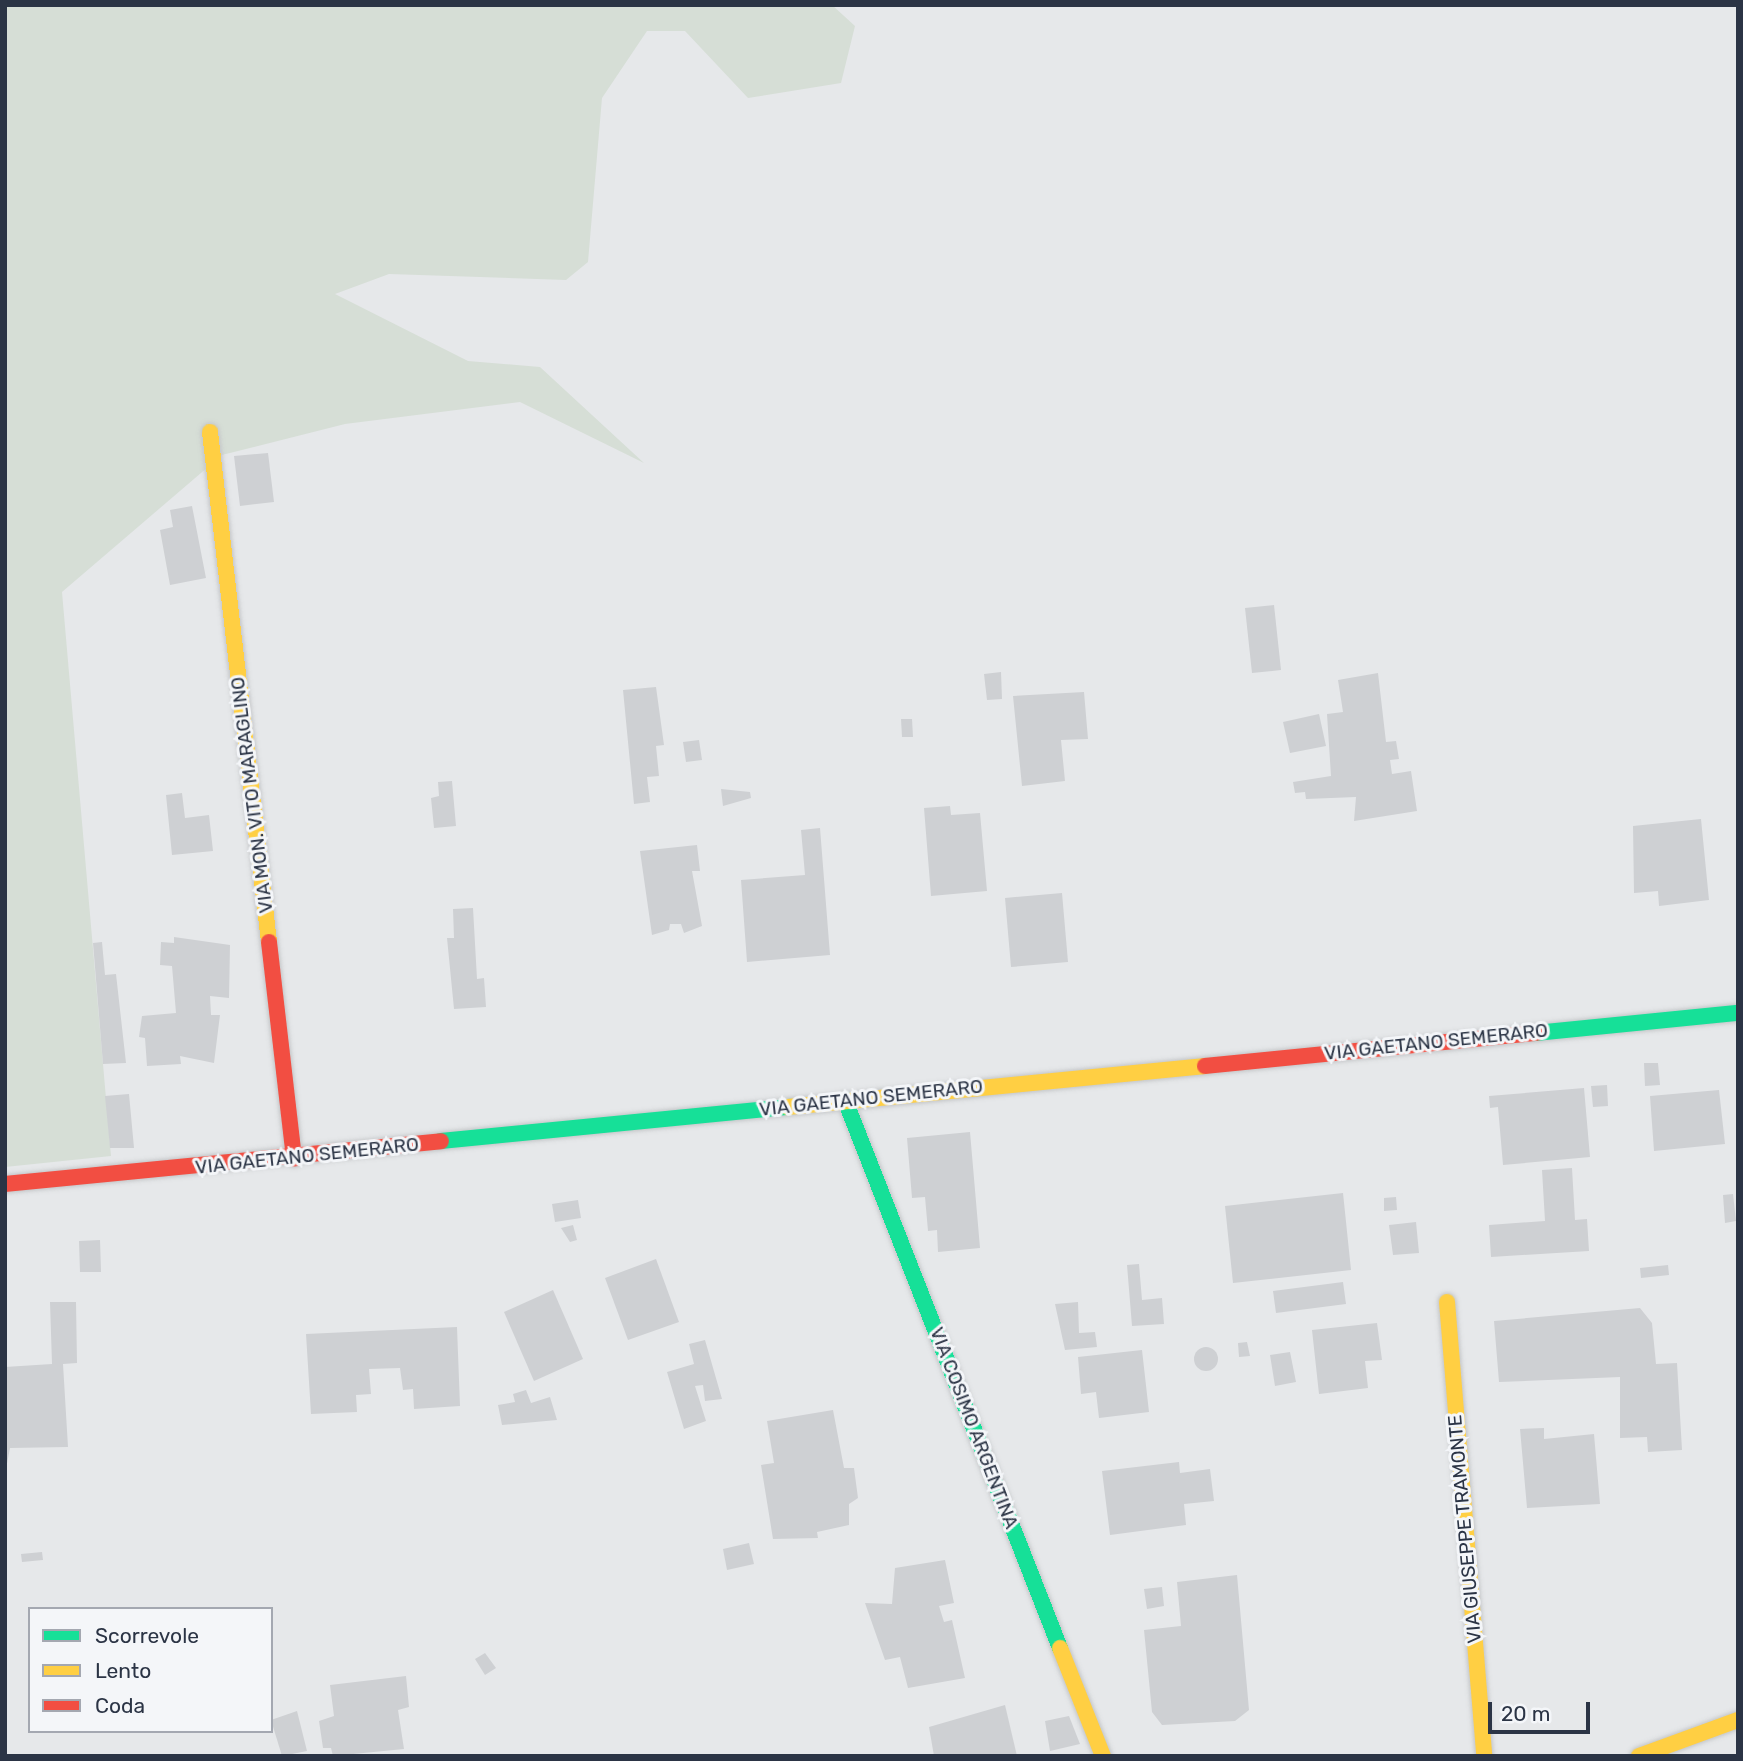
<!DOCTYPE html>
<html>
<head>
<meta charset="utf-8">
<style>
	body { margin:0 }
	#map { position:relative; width:1743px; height:1761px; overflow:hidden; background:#e6e8ea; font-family:Rubik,sans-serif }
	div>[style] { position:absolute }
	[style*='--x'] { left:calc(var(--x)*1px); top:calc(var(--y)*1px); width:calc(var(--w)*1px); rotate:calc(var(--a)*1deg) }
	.green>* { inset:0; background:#d6ded6 }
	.building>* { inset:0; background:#ced0d3 }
	.round { border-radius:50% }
	.roads { filter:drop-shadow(0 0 2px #c4c6c8) drop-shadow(0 0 2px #c4c6c8) }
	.fast>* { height:16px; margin:-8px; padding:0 8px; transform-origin:8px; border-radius:8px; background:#16e098 }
	.slow>* { height:16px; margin:-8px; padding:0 8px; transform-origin:8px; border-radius:8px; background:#ffcf43 }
	.jam>* { height:16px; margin:-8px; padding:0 8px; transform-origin:8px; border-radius:8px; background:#f24e42 }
	span { translate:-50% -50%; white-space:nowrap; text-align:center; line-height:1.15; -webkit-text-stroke:6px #f4f6f9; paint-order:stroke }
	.street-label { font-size:19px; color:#2b3445 }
	.frame { position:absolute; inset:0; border:7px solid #2b3445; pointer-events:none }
	.legend { position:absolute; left:28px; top:1607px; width:245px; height:126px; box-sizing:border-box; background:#f4f6f9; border:2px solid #a4a8b1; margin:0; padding:9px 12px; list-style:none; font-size:21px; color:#2b3445 }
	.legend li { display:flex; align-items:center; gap:14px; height:35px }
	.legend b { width:35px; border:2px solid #a4a8b1 }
	.scale { position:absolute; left:1488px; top:1702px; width:102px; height:32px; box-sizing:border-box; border:4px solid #2b3445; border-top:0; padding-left:9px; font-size:21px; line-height:24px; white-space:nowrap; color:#2b3445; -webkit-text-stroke:5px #f4f6f9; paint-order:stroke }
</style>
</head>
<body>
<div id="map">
	<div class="green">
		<i style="clip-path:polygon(5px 5px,832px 5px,855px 26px,841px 83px,748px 98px,685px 31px,647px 31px,602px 98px,588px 262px,566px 280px,389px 274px,335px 294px,468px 361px,540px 367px,644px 463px,520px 402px,345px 424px,222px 455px,62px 592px,111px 1156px,5px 1167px)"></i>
	</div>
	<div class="building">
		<i style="clip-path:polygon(268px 453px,274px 502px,240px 506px,234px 456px)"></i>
		<i style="clip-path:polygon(192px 506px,206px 578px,170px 585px,160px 530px,173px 527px,170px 510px)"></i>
		<i style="clip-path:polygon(1274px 605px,1281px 670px,1252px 673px,1245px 608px)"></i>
		<i style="clip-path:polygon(1001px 672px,1002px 699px,987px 700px,984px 674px)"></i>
		<i style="clip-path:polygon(1378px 673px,1386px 742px,1396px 741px,1399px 759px,1390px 760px,1392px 774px,1411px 771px,1417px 811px,1354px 821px,1356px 797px,1306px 799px,1305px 792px,1295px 793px,1293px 782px,1331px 776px,1327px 714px,1343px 712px,1338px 680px)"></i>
		<i style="clip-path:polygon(656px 687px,664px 745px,656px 746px,659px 776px,647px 777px,650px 802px,634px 804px,623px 690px)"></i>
		<i style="clip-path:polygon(1084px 692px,1088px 739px,1061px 740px,1065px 781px,1022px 786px,1013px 696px)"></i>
		<i style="clip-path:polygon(1319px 714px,1326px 746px,1290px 753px,1283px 722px)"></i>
		<i style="clip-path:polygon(901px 719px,912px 719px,913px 737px,902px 737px)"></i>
		<i style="clip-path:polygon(699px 740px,702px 760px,686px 762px,683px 742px)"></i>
		<i style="clip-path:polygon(452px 781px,456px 826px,434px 828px,431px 798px,439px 796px,438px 782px)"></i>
		<i style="clip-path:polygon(721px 789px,750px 792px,751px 798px,723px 806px)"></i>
		<i style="clip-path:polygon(182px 793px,185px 818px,209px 815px,213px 851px,172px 855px,166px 795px)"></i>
		<i style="clip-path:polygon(950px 806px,951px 815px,980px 813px,987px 891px,931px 896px,924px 808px)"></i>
		<i style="clip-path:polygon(1701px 819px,1709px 900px,1659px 906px,1658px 891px,1634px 893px,1633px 826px)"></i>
		<i style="clip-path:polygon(820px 828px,830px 955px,747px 962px,741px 880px,805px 875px,801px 830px)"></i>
		<i style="clip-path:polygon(697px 845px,700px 871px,692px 871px,702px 926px,684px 933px,681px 924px,670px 924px,669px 930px,652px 935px,640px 851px)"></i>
		<i style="clip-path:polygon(1062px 893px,1068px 962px,1011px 967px,1005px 898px)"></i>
		<i style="clip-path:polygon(473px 908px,477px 979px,484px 978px,486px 1007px,454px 1009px,447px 938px,454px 938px,453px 909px)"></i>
		<i style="clip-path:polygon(174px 937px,230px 945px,229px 998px,210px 996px,211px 1015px,220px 1015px,214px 1063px,180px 1056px,181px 1064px,147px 1066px,145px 1038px,139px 1037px,142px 1016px,176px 1013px,172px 966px,160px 965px,161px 942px,174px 943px)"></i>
		<i style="clip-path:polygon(102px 942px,105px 975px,116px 974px,126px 1063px,103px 1064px,93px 943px)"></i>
		<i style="clip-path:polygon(1644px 1063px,1658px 1063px,1660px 1085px,1645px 1086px)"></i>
		<i style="clip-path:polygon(1607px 1085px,1608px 1106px,1593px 1107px,1591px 1086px)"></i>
		<i style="clip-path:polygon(1584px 1088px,1590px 1157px,1503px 1165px,1498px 1107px,1490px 1108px,1489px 1096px)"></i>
		<i style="clip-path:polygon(1719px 1090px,1725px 1144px,1654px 1151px,1650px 1096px)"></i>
		<i style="clip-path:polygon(129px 1094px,134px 1148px,110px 1148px,105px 1096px)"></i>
		<i style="clip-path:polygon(970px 1132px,980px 1248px,938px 1252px,937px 1230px,928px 1231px,925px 1197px,912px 1198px,907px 1138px)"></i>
		<i style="clip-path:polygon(1572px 1168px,1575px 1220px,1587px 1219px,1589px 1251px,1491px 1257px,1489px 1225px,1545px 1221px,1542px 1170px)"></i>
		<i style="clip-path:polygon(1343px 1193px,1351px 1270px,1233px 1283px,1225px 1206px)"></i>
		<i style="clip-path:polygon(1733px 1194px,1736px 1221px,1725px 1223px,1723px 1195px)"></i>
		<i style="clip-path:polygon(1396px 1197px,1397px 1210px,1384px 1211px,1384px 1198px)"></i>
		<i style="clip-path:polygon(578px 1200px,581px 1218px,555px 1222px,552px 1204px)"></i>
		<i style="clip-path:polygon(1416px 1222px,1419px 1253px,1393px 1255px,1389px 1225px)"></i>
		<i style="clip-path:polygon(573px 1225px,577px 1240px,570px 1242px,561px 1228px)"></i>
		<i style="clip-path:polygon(100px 1240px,101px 1272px,80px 1272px,79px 1241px)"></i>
		<i style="clip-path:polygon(656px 1259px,679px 1322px,628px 1340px,605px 1278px)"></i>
		<i style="clip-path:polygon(1139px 1264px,1142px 1300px,1162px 1298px,1164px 1324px,1132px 1326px,1127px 1265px)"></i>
		<i style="clip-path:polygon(1668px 1265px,1669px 1275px,1641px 1278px,1640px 1268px)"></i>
		<i style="clip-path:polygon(1343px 1282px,1346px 1304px,1276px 1313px,1273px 1291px)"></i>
		<i style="clip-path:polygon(553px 1290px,583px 1359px,534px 1381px,504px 1312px)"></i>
		<i style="clip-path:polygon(50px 1302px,76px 1302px,77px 1363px,63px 1364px,68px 1447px,10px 1448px,5px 1474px,5px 1367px,52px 1364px)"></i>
		<i style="clip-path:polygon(1078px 1302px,1079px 1333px,1095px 1332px,1097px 1347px,1065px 1350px,1055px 1304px)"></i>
		<i style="clip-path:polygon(1640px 1308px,1652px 1323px,1656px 1364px,1677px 1363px,1682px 1450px,1648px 1452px,1647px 1437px,1620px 1438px,1620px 1377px,1499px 1382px,1494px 1321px)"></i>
		<i style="clip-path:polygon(1377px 1323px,1382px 1360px,1365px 1361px,1368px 1388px,1319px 1394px,1312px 1330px)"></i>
		<i style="clip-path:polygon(457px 1327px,460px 1406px,414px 1409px,413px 1389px,403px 1390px,400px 1368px,369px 1369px,371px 1394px,356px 1395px,357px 1412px,311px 1414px,306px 1334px)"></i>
		<i style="clip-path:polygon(705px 1340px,722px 1399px,705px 1401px,703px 1385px,695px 1386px,706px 1421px,684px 1429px,667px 1372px,694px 1364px,689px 1344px)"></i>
		<i style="clip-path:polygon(1247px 1342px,1250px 1356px,1239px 1357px,1238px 1343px)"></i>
		<i class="round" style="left:1194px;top:1347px;width:24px;height:24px"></i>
		<i style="clip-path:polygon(1142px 1350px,1149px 1412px,1099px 1418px,1096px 1392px,1081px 1394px,1078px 1357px)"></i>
		<i style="clip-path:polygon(1290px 1352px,1296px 1382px,1275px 1386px,1270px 1355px)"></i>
		<i style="clip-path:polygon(526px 1390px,531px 1403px,550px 1397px,557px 1420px,502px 1425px,498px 1405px,515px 1402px,513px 1394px)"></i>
		<i style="clip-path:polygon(833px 1410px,844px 1468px,854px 1468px,858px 1498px,849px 1504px,849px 1525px,817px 1532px,818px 1538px,773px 1539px,761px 1465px,774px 1463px,767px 1421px)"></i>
		<i style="clip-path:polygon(1544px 1428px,1544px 1439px,1594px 1434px,1600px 1504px,1527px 1508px,1520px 1429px)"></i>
		<i style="clip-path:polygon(1179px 1462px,1180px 1473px,1210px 1469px,1214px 1501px,1184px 1504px,1186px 1525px,1110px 1535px,1102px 1471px)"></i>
		<i style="clip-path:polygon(749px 1543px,754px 1564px,727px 1570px,723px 1549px)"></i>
		<i style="clip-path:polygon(42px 1552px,43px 1560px,22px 1562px,21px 1554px)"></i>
		<i style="clip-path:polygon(945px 1560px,954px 1603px,939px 1606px,944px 1622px,952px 1620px,965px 1678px,908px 1688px,900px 1657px,885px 1660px,865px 1603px,892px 1604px,895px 1568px)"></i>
		<i style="clip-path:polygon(1237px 1575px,1249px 1710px,1235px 1721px,1162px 1725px,1152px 1712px,1144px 1630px,1181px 1626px,1177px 1582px)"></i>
		<i style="clip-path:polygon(1162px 1587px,1164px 1606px,1147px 1609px,1144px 1589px)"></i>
		<i style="clip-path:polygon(485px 1653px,496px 1668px,485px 1675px,475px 1659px)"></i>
		<i style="clip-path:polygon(406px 1676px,409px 1707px,398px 1710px,404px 1749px,333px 1756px,331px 1748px,323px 1748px,319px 1721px,334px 1716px,330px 1685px)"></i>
		<i style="clip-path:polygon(1005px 1705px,1017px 1756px,934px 1756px,929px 1727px)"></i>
		<i style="clip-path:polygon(297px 1711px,307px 1751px,282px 1756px,271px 1720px)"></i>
		<i style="clip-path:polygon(1069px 1716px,1080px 1744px,1050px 1751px,1045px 1721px)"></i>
	</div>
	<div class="roads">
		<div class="fast">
			<i style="--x:1536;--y:1033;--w:203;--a:-5.7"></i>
			<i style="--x:845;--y:1100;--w:589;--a:68.58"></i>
			<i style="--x:441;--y:1141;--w:349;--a:-5.6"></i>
		</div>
		<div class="slow">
			<i style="--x:210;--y:432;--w:513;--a:83.4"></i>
			<i style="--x:788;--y:1107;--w:419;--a:-5.6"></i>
			<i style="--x:1447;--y:1302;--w:456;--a:85.3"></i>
			<i style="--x:1060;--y:1648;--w:116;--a:68.3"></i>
			<i style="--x:1639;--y:1756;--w:105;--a:-20"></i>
		</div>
		<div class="jam">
			<i style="--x:269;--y:942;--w:218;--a:83.4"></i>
			<i style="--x:1205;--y:1066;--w:333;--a:-5.7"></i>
			<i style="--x:5;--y:1184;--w:438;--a:-5.6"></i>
		</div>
	</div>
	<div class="street-label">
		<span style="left:252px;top:795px;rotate:-97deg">VIA MON. VITO MARAGLINO</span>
		<span style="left:1436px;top:1042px;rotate:-6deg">VIA GAETANO SEMERARO</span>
		<span style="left:871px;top:1098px;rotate:-6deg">VIA GAETANO SEMERARO</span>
		<span style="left:307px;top:1156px;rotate:-6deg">VIA GAETANO SEMERARO</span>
		<span style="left:974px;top:1428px;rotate:69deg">VIA COSIMO ARGENTINA</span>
		<span style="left:1465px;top:1529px;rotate:-95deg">VIA GIUSEPPE TRAMONTE</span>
	</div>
	<div class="frame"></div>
	<ul class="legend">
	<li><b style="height:9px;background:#16e098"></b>Scorrevole</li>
	<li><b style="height:9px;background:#ffcf43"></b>Lento</li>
	<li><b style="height:9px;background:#f24e42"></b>Coda</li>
	</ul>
	<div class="scale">20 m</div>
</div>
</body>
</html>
